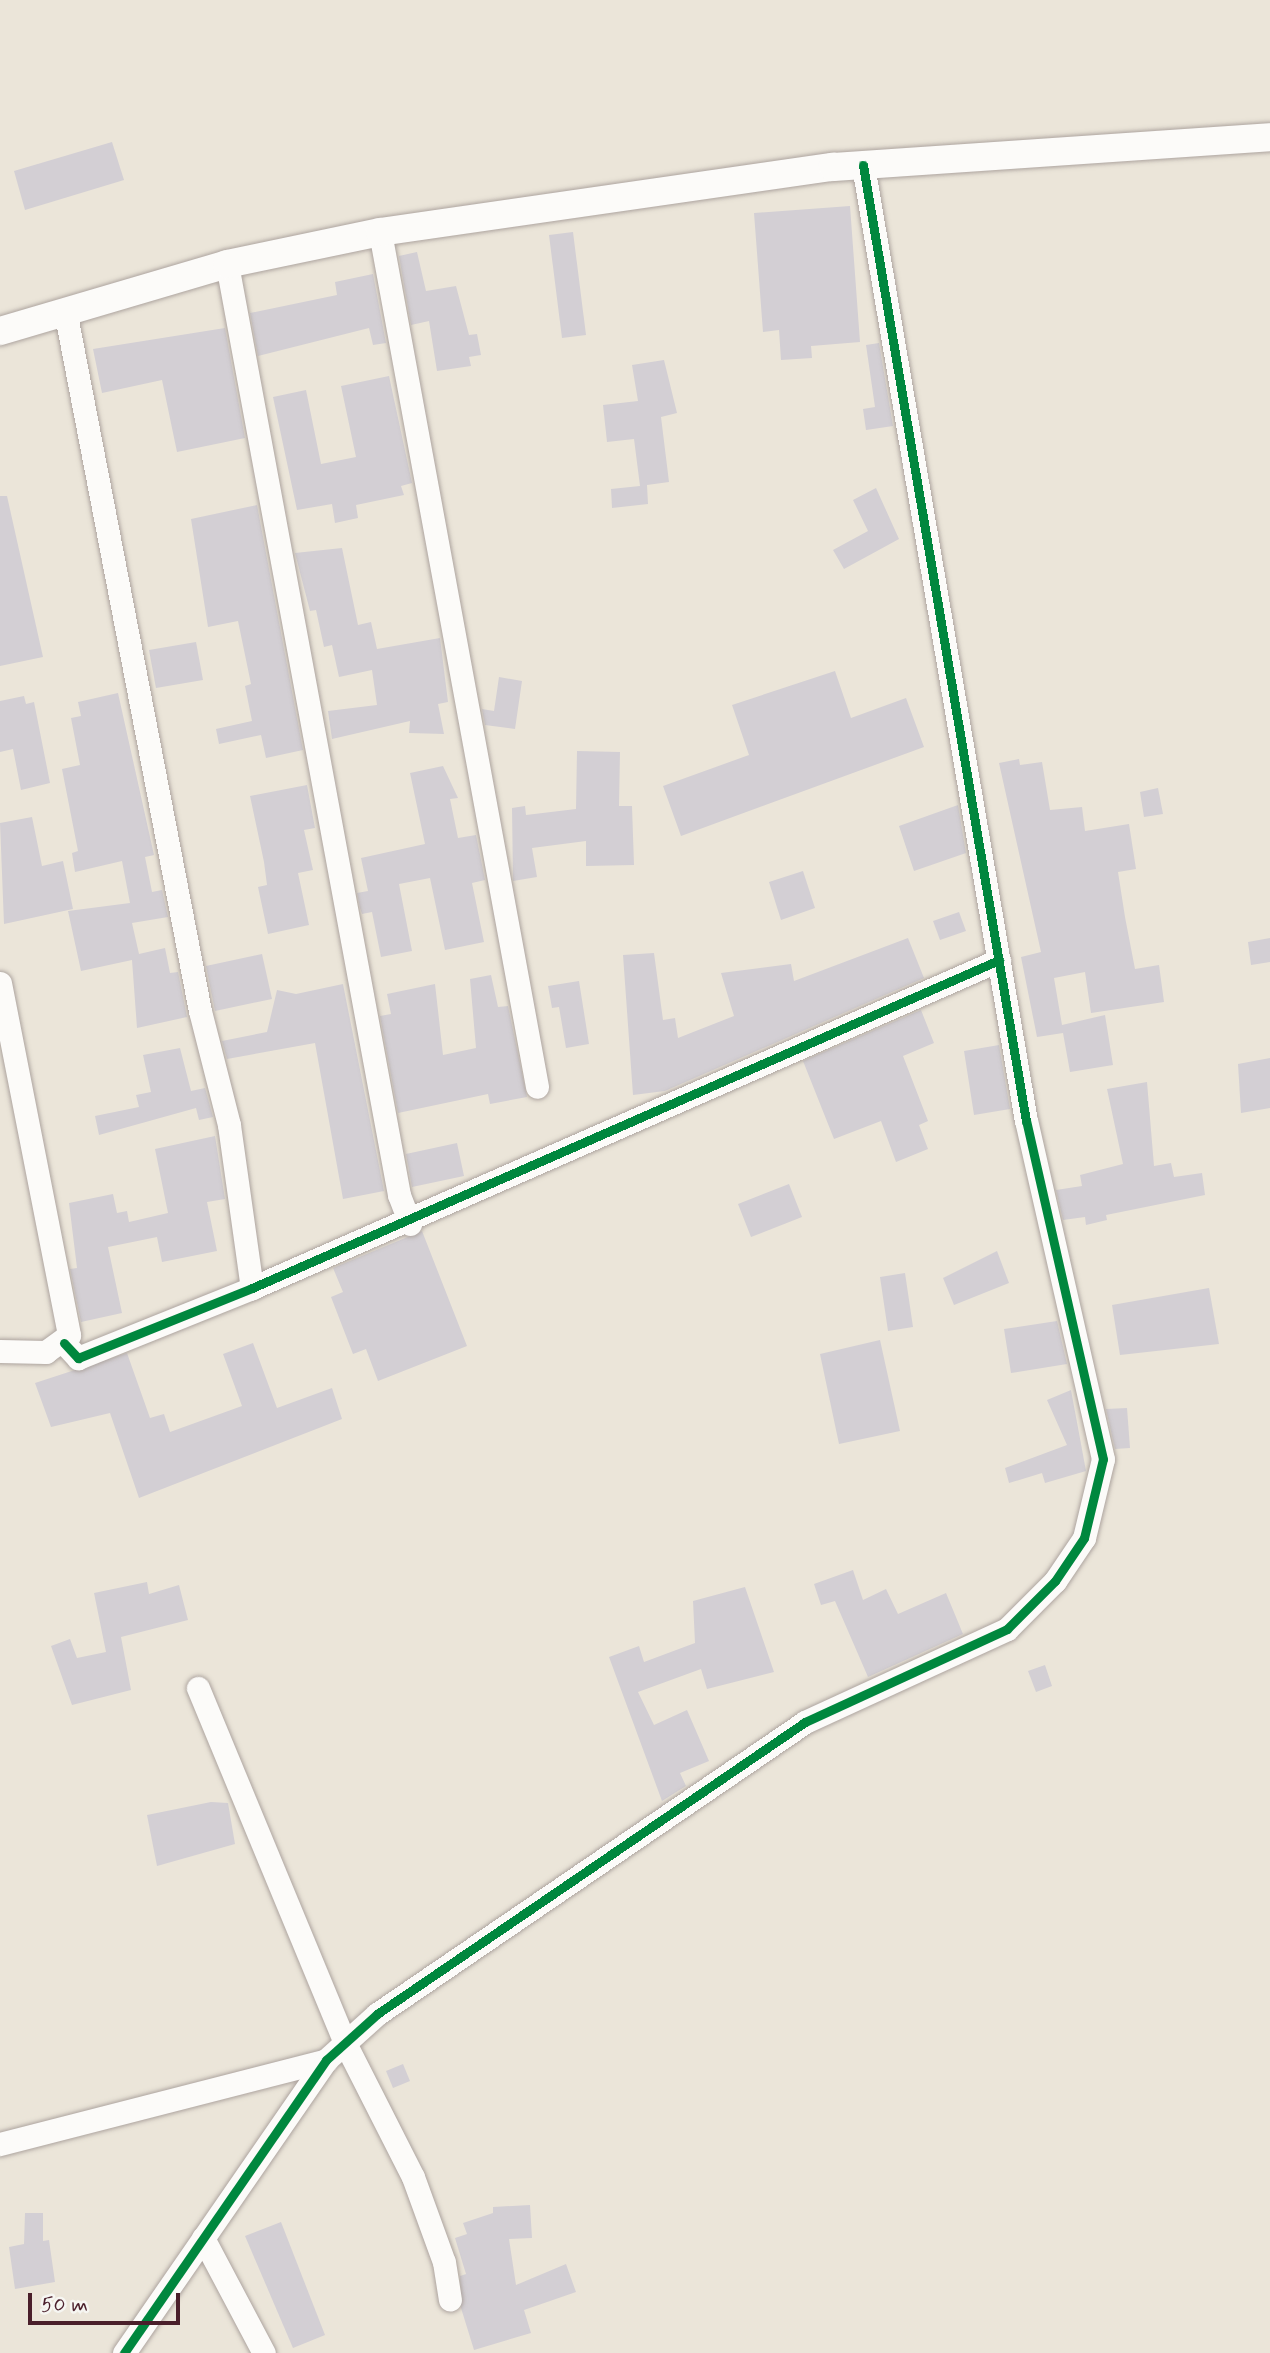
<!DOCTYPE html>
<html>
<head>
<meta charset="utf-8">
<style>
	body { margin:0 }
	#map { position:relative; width:1270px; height:2353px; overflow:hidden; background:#ebe5d9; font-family:Mynerve,sans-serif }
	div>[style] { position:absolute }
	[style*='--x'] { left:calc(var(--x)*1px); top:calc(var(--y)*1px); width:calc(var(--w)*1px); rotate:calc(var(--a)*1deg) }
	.building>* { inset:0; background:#d3cfd4 }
	.roads { filter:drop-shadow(0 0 2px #ada49f) drop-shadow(0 0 2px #ada49f) }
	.minor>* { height:23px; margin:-11.5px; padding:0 11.5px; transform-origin:11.5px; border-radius:11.5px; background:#fcfbf9 }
	.major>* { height:28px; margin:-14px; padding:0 14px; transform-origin:14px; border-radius:14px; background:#fcfbf9 }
	.cycleway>* { height:9px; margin:-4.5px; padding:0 4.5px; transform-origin:4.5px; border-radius:4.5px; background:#00873e }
	span { translate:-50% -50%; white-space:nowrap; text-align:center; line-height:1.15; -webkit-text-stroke:6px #f6f6f2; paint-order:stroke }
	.scale { position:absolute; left:28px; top:2293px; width:152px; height:32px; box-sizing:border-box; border:4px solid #4a1f2b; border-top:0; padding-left:9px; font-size:21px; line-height:24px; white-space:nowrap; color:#4a1f2b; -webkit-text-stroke:5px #f6f6f2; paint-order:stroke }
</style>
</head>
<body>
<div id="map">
	<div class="building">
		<i style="clip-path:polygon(112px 142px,124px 180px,25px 210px,14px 171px)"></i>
		<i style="clip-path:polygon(850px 206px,860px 342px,811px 346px,812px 358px,781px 360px,779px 330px,763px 332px,754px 213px)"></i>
		<i style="clip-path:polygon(573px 232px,586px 335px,562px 338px,549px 235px)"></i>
		<i style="clip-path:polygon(417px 252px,426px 291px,456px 286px,469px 335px,477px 334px,481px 355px,469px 357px,471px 366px,437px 371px,429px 321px,411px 325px,399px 256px)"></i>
		<i style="clip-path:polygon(373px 274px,386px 343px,373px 345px,369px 328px,258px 356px,250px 313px,337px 295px,335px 282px)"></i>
		<i style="clip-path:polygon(225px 328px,245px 438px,177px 452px,162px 380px,102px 393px,93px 349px)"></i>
		<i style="clip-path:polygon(879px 343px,893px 426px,866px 430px,863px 409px,875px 407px,866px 345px)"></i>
		<i style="clip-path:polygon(664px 360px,677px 413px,661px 417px,669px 482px,647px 485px,648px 504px,612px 508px,611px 489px,640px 486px,634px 439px,607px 442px,603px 405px,638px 401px,632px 365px)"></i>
		<i style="clip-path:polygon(389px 376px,412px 483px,401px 486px,404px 495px,356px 505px,358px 518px,335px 523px,332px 504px,297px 510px,273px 397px,306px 390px,321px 464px,356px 457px,341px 386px)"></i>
		<i style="clip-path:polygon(876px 488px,899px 539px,844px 569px,833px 550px,868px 531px,853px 500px)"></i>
		<i style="clip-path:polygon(0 496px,7px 496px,43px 657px,0 666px)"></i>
		<i style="clip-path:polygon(257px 505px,303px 750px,266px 758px,261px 735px,219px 744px,216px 729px,252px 721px,245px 686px,251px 684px,238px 621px,208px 627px,191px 519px)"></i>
		<i style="clip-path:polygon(342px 548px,358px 625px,371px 622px,377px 649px,440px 638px,448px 702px,438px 704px,444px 734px,409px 733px,410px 721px,332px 739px,328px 711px,377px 705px,372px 670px,339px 677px,332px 645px,324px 647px,316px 610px,310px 611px,295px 553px)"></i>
		<i style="clip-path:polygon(196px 642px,203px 680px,156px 688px,149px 650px)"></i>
		<i style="clip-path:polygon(835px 671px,851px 718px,906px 698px,924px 747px,681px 836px,663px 786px,749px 755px,732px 705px)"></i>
		<i style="clip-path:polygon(499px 677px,522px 681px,515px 729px,485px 725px,482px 709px,494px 711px)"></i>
		<i style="clip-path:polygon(118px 693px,154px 855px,145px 857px,152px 892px,162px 890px,168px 917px,132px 923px,139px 954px,165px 948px,170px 973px,178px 972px,187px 1017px,137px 1028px,132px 960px,81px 971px,68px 911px,130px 903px,122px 861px,75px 872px,72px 853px,78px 851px,62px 769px,80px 765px,71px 718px,81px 716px,78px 702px)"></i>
		<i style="clip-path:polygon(24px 696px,26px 704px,34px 702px,50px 783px,21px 790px,13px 749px,0 752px,0 701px)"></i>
		<i style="clip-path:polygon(577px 751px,620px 752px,619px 806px,632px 806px,634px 865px,586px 866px,586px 841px,532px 848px,537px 877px,513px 881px,512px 808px,525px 806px,526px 815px,576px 809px)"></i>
		<i style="clip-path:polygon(1019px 759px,1020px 765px,1042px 762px,1050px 810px,1082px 807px,1085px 831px,1129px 824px,1136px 869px,1118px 872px,1125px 917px,1135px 969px,1159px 965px,1164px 1002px,1091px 1013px,1085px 972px,1054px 978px,1062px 1025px,1105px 1015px,1113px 1065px,1070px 1072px,1063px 1033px,1037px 1037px,1021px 957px,1041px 952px,999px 763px)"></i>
		<i style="clip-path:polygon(443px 766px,458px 798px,450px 799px,458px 838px,476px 835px,485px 880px,472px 883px,484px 942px,445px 950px,430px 878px,399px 884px,412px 951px,381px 957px,372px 912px,362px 914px,360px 908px,357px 893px,368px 891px,361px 858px,425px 844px,410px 773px)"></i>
		<i style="clip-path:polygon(307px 785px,315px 828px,304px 830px,313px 870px,298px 873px,309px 925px,268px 934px,258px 887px,267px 885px,264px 862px,250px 796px)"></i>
		<i style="clip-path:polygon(1158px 788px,1163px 814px,1144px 817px,1140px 792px)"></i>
		<i style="clip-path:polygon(958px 805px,966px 853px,914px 871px,899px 826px)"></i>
		<i style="clip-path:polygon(32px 817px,42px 866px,63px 861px,73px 909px,4px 924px,0 823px)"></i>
		<i style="clip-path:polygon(803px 871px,815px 908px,781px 920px,769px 882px)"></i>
		<i style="clip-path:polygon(959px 912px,966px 931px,940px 940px,933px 921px)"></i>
		<i style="clip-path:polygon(908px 938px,924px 978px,665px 1091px,633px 1095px,623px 955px,654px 953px,663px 1020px,675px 1018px,678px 1038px,734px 1016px,721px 973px,791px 964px,794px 981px)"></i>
		<i style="clip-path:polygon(1270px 938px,1270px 962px,1251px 965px,1248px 942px)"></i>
		<i style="clip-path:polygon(262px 954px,272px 999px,215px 1011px,206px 966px)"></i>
		<i style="clip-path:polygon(491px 975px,498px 1007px,508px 1006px,527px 1097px,490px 1104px,488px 1094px,398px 1113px,380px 1016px,391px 1014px,387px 994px,435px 984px,443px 1055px,476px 1048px,470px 979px)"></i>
		<i style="clip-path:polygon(579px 981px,589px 1044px,566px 1048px,559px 1007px,552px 1008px,548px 986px)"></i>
		<i style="clip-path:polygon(343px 984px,384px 1191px,343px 1199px,315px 1043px,227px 1059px,222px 1041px,267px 1032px,277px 990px,296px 994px)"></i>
		<i style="clip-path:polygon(921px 1010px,934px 1043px,903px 1056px,928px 1121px,919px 1125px,928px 1149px,896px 1162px,881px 1121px,834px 1139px,803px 1061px)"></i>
		<i style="clip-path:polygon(999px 1045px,1010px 1109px,974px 1115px,964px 1051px)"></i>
		<i style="clip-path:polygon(180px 1048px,191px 1091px,205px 1088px,213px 1117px,199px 1120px,196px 1108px,99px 1135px,95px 1116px,139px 1107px,136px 1095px,151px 1092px,143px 1055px)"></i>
		<i style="clip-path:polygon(1270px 1058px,1270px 1108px,1241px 1113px,1238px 1064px)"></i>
		<i style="clip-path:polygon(1147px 1082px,1154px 1166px,1171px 1163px,1174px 1177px,1202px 1173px,1205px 1195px,1106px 1215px,1107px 1220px,1086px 1225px,1085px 1217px,1063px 1220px,1056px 1190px,1082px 1186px,1080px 1175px,1123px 1164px,1107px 1089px)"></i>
		<i style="clip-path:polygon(215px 1136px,225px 1199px,207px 1202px,217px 1251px,162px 1262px,157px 1237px,108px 1247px,122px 1313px,81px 1322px,70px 1269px,77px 1268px,69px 1203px,113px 1194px,117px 1213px,127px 1211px,129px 1222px,168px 1213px,155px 1149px)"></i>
		<i style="clip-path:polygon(457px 1143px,464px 1176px,412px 1187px,406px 1154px)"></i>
		<i style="clip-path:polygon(789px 1184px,802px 1217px,751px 1237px,738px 1204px)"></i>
		<i style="clip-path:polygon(422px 1231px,467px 1346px,378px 1381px,366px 1349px,353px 1354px,331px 1297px,343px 1292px,333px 1268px)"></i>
		<i style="clip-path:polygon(997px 1251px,1009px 1283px,954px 1305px,943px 1278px)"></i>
		<i style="clip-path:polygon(905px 1273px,913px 1327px,888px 1331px,880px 1277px)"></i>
		<i style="clip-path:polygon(1209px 1288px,1219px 1344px,1120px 1355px,1112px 1305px)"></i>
		<i style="clip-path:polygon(1057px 1321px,1067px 1364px,1011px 1373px,1004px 1329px)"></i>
		<i style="clip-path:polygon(880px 1340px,900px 1431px,839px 1444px,820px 1354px)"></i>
		<i style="clip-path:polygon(253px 1343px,277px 1408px,332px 1388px,342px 1419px,139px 1498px,110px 1413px,51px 1427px,35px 1383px,127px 1353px,150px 1418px,164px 1414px,170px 1432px,242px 1406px,223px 1354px)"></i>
		<i style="clip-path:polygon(1071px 1390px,1086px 1471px,1045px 1483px,1042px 1473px,1009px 1483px,1005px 1468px,1067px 1445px,1047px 1400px)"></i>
		<i style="clip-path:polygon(1127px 1408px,1130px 1448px,1115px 1449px,1106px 1409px)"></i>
		<i style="clip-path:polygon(853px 1570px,863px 1600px,886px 1589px,898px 1614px,946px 1593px,963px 1634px,868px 1677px,835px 1601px,821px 1605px,814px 1584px)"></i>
		<i style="clip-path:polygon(147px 1582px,149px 1594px,179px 1585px,188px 1620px,121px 1637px,131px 1690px,72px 1705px,51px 1646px,70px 1639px,77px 1658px,106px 1652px,94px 1593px)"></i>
		<i style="clip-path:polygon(745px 1587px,774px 1672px,707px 1689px,701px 1669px,638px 1692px,654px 1725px,687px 1710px,709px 1761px,680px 1773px,686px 1786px,662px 1801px,609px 1657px,639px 1646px,644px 1662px,695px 1643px,693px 1601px)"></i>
		<i style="clip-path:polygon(1045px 1665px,1052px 1686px,1036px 1692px,1028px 1671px)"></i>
		<i style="clip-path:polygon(211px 1802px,228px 1803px,235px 1844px,157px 1866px,147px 1815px)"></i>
		<i style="clip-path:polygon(403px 2064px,410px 2081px,393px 2088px,386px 2071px)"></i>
		<i style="clip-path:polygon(530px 2205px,532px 2238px,509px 2239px,516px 2285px,566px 2264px,576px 2292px,524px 2310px,531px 2333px,474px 2350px,461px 2308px,460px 2276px,466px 2274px,455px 2238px,467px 2234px,463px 2223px,493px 2213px,493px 2207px)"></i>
		<i style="clip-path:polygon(25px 2213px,43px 2213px,43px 2241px,49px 2240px,55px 2282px,15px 2289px,9px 2247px,24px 2244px)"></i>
		<i style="clip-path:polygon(281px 2222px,325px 2335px,293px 2348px,245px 2236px)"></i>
	</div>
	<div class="roads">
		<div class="minor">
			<i style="--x:380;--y:232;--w:869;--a:79.59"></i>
			<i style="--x:227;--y:264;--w:947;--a:79.53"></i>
			<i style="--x:399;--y:1195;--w:31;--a:69"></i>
			<i style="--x:65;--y:310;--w:714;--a:79.1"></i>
			<i style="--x:200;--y:1011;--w:118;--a:75.7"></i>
			<i style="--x:229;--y:1125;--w:165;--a:82"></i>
			<i style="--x:0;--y:983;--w:359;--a:78.9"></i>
			<i style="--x:69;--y:1335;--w:29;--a:144"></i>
			<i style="--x:46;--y:1352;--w:46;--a:-178.8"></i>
			<i style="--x:64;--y:1343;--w:21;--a:47"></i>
			<i style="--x:78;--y:1358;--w:188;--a:-21.9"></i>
			<i style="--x:252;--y:1288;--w:816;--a:-23.71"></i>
			<i style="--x:198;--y:1688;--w:384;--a:67.5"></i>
			<i style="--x:345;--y:2043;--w:150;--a:63.1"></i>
			<i style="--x:413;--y:2177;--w:90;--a:70"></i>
			<i style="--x:444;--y:2262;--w:38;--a:81"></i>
			<i style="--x:0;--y:2144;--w:337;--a:-14.4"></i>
			<i style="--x:203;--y:2238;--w:130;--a:62.1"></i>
			<i style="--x:124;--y:2353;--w:356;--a:-55.4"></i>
			<i style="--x:326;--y:2060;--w:69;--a:-42"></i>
			<i style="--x:377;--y:2014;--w:518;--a:-34.3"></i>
			<i style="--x:805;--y:1722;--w:222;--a:-24.7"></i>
			<i style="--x:1007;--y:1629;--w:68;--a:-45"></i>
			<i style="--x:1055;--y:1581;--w:52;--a:-56"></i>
			<i style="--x:1084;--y:1538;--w:81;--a:-76.5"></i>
			<i style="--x:1103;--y:1459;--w:347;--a:-102.8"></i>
			<i style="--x:1026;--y:1121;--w:970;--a:-99.68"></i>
		</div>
		<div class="major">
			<i style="--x:0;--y:331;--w:237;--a:-16.4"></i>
			<i style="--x:227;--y:264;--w:156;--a:-11.8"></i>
			<i style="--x:380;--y:232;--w:458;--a:-8.2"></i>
			<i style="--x:833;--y:167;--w:438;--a:-3.9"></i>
		</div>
	</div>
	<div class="cycleway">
		<i style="--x:64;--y:1343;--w:21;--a:47"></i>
		<i style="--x:78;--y:1358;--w:188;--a:-21.9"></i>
		<i style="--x:252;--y:1288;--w:816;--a:-23.71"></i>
		<i style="--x:124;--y:2353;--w:356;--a:-55.4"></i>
		<i style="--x:326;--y:2060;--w:69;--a:-42"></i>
		<i style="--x:377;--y:2014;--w:518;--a:-34.3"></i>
		<i style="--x:805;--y:1722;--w:222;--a:-24.7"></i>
		<i style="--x:1007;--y:1629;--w:68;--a:-45"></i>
		<i style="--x:1055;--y:1581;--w:52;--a:-56"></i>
		<i style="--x:1084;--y:1538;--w:81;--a:-76.5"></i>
		<i style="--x:1103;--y:1459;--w:347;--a:-102.8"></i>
		<i style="--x:1026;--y:1121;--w:970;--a:-99.68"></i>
	</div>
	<div class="scale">50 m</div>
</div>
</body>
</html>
